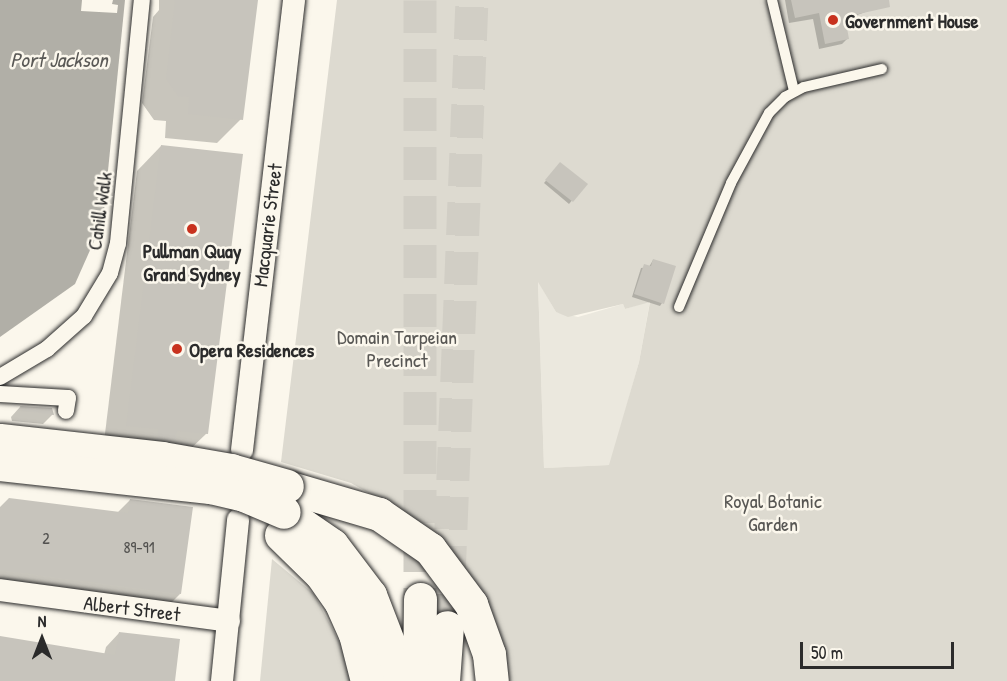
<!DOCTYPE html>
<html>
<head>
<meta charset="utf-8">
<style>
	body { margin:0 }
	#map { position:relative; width:1007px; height:681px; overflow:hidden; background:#fbf7ec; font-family:"Patrick Hand",sans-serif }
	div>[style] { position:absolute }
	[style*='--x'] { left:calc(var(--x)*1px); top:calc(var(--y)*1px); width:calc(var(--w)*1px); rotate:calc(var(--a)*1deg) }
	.built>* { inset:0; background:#ebe8de }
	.green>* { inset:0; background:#dddad0 }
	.water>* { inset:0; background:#b1afa7 }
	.pier>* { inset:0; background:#fbf7ec }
	.shadow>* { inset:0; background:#0003 }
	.building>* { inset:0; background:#c7c4bc }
	.motorway-tunnel>* { height:33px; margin-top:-16.5px; transform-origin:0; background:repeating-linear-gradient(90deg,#d1cec5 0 33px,transparent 0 49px) }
	.roads { filter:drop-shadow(0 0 2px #2b2b2b) drop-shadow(0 0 2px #2b2b2b) }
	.service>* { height:10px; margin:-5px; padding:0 5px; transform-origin:5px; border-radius:5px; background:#fbf7ec }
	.pedestrian>* { height:16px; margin:-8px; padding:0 8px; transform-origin:8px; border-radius:8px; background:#fbf7ec }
	.minor>* { height:22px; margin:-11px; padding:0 11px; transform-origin:11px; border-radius:11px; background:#fbf7ec }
	.motorway>* { height:33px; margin:-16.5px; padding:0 16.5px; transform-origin:16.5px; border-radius:16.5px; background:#fbf7ec }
	.bridges { filter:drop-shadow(0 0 2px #2b2b2b) drop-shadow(0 0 2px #2b2b2b) }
	.motorway-bridge>* { height:33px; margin:-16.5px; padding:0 16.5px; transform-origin:16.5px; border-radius:16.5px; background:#fbf7ec }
	.dots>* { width:16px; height:16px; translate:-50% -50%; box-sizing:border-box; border:3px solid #fbf7ec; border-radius:50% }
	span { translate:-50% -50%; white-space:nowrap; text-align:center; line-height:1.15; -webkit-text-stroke:5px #fbf7ec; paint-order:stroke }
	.number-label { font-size:16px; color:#52514f }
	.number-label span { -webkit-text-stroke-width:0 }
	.poi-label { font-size:20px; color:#2b2b2b; font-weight:700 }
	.left { translate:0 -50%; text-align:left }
	.street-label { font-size:20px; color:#2b2b2b }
	.park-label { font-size:20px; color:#585754 }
	.water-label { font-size:21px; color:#5a5956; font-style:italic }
	.north { position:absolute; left:12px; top:609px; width:60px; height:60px; -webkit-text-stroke:4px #fbf7ec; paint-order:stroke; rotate:0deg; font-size:16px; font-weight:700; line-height:24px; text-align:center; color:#2b2b2b }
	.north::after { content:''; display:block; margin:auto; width:21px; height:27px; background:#2b2b2b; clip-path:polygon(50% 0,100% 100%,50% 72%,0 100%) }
	.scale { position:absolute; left:800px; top:642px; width:154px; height:27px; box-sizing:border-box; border:3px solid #2b2b2b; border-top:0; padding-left:8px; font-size:18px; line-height:21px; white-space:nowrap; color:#2b2b2b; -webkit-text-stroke:4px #fbf7ec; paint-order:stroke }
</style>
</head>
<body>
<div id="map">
	<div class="built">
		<i style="clip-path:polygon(538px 281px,556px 312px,578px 317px,623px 304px,625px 309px,650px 301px,639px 362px,610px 465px,544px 468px)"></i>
	</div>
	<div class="green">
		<i style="clip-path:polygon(evenodd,337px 0,1007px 0,1007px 681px,504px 681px,388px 504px,351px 483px,281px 462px,337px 0,538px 282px,556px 312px,568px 317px,623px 304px,625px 309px,650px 302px,639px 362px,609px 465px,544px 468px,538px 282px)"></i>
		<i style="clip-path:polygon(272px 559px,314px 594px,343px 649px,352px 681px,260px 681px)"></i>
	</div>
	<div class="water">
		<i style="clip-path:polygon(0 0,125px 0,103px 221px,75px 284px,0 337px)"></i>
	</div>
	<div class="pier">
		<i style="clip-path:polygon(82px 0,113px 0,112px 4px,118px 5px,117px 13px,81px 11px)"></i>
	</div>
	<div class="shadow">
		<i style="clip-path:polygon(159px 0,256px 0,241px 119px,217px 143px,165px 138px,166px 121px,154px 120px,142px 103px,153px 17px,159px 10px)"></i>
		<i style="clip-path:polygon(785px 0,882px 0,876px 8px,844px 20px,848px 38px,842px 44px,819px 49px,813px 19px,789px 23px)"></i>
		<i style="clip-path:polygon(161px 146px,207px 433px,182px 457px,103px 450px,137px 171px)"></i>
		<i style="clip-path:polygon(560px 164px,585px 185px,569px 204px,544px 183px)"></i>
		<i style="clip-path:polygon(653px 260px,662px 303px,660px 306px,632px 297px,641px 268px,649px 267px)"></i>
		<i style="clip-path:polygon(20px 407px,51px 409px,53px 414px,43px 424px,12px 421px,11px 417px)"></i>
		<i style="clip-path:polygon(130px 500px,180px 594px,159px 615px,0 593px,0 509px,117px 513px)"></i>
		<i style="clip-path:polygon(119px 633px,173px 681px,0 681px,0 637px,104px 655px,106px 647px)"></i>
	</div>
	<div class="building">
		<i style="clip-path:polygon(175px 0,258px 0,243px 120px,188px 114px,189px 97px,178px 96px,166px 79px)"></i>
		<i style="clip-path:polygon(791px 0,889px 0,890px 7px,845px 17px,849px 39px,825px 44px,819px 13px,795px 18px)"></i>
		<i style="clip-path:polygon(161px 145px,243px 154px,208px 434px,177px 431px,176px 441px,157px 439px,158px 429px,126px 426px)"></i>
		<i style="clip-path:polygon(560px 162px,588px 184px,573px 202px,545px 180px)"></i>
		<i style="clip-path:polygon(653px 259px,676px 266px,664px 304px,634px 294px,644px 264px,651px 266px)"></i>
		<i style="clip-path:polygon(20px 406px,52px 408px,54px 415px,22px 411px)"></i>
		<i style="clip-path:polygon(9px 498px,128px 513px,130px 499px,193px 507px,181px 594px,0 570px,0 507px)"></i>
		<i style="clip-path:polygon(119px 632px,180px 639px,175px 681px,0 681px,0 636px,115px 655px)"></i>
	</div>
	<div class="motorway-tunnel">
		<i style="--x:420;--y:0;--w:599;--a:90"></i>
		<i style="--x:447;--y:627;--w:627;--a:-87.72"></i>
	</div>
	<div class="roads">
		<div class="service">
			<i style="--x:772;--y:0;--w:94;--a:76.4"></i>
			<i style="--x:679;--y:307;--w:134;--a:-67.2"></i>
			<i style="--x:731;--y:183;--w:80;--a:-61.5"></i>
			<i style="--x:769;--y:113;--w:23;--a:-45"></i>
			<i style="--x:785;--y:97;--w:21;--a:-28"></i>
			<i style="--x:804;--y:87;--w:80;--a:-13"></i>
		</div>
		<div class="pedestrian">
			<i style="--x:0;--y:377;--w:55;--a:-30.8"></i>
			<i style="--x:47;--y:349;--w:50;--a:-41.7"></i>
			<i style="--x:84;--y:316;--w:50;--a:-58.8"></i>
			<i style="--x:110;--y:273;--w:31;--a:-75"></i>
			<i style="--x:118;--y:243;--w:244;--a:-84.4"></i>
			<i style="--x:0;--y:394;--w:68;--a:3.4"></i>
			<i style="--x:68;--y:398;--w:13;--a:99"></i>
		</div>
		<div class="minor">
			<i style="--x:242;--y:450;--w:453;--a:-83.4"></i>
			<i style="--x:0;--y:590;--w:231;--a:7.7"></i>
			<i style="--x:222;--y:681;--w:162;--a:-84.3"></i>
		</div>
		<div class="motorway">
			<i style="--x:294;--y:489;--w:89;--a:16.4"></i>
			<i style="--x:379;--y:514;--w:62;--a:34.5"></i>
			<i style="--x:430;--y:549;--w:69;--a:53.3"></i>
			<i style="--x:471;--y:604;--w:53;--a:70.2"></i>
			<i style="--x:489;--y:654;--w:27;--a:84"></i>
			<i style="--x:284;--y:512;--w:58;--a:34.5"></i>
			<i style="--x:332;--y:545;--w:63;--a:52.8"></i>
			<i style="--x:370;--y:595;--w:53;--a:68.8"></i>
			<i style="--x:389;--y:644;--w:37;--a:81"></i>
			<i style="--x:281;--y:535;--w:56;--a:44.3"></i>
			<i style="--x:321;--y:574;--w:35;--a:55"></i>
			<i style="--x:341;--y:603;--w:34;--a:66"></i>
			<i style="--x:355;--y:634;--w:49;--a:75.7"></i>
			<i style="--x:419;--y:681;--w:82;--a:-89.3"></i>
			<i style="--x:443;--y:681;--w:54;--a:-85.8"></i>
		</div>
	</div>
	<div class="bridges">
		<div class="motorway-bridge">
			<i style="--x:0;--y:440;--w:163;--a:6.3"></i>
			<i style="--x:162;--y:458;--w:70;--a:9.9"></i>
			<i style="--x:231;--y:470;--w:58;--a:15.9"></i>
			<i style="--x:0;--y:464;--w:211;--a:6.3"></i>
			<i style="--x:210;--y:487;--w:35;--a:13"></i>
			<i style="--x:244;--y:495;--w:43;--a:23"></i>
		</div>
	</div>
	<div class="dots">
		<i style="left:833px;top:20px;background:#c8321e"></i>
		<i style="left:192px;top:229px;background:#c8321e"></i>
		<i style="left:177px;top:349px;background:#c8321e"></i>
	</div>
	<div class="number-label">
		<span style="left:46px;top:538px">2</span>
		<span style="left:139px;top:547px">89-91</span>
	</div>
	<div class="poi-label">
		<span class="left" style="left:845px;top:20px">Government House</span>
		<span style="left:192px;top:262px">Pullman Quay<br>Grand Sydney</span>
		<span class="left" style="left:189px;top:349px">Opera Residences</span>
	</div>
	<div class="street-label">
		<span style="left:99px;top:211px;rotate:-82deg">Cahill Walk</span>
		<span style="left:267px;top:225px;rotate:-83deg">Macquarie Street</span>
		<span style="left:132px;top:608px;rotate:7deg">Albert Street</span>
	</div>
	<div class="park-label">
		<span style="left:397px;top:348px">Domain Tarpeian<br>Precinct</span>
		<span style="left:773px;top:512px">Royal Botanic<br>Garden</span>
	</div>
	<div class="water-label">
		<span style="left:59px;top:60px">Port Jackson</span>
	</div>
	<div class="north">N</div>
	<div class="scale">50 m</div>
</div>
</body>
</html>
